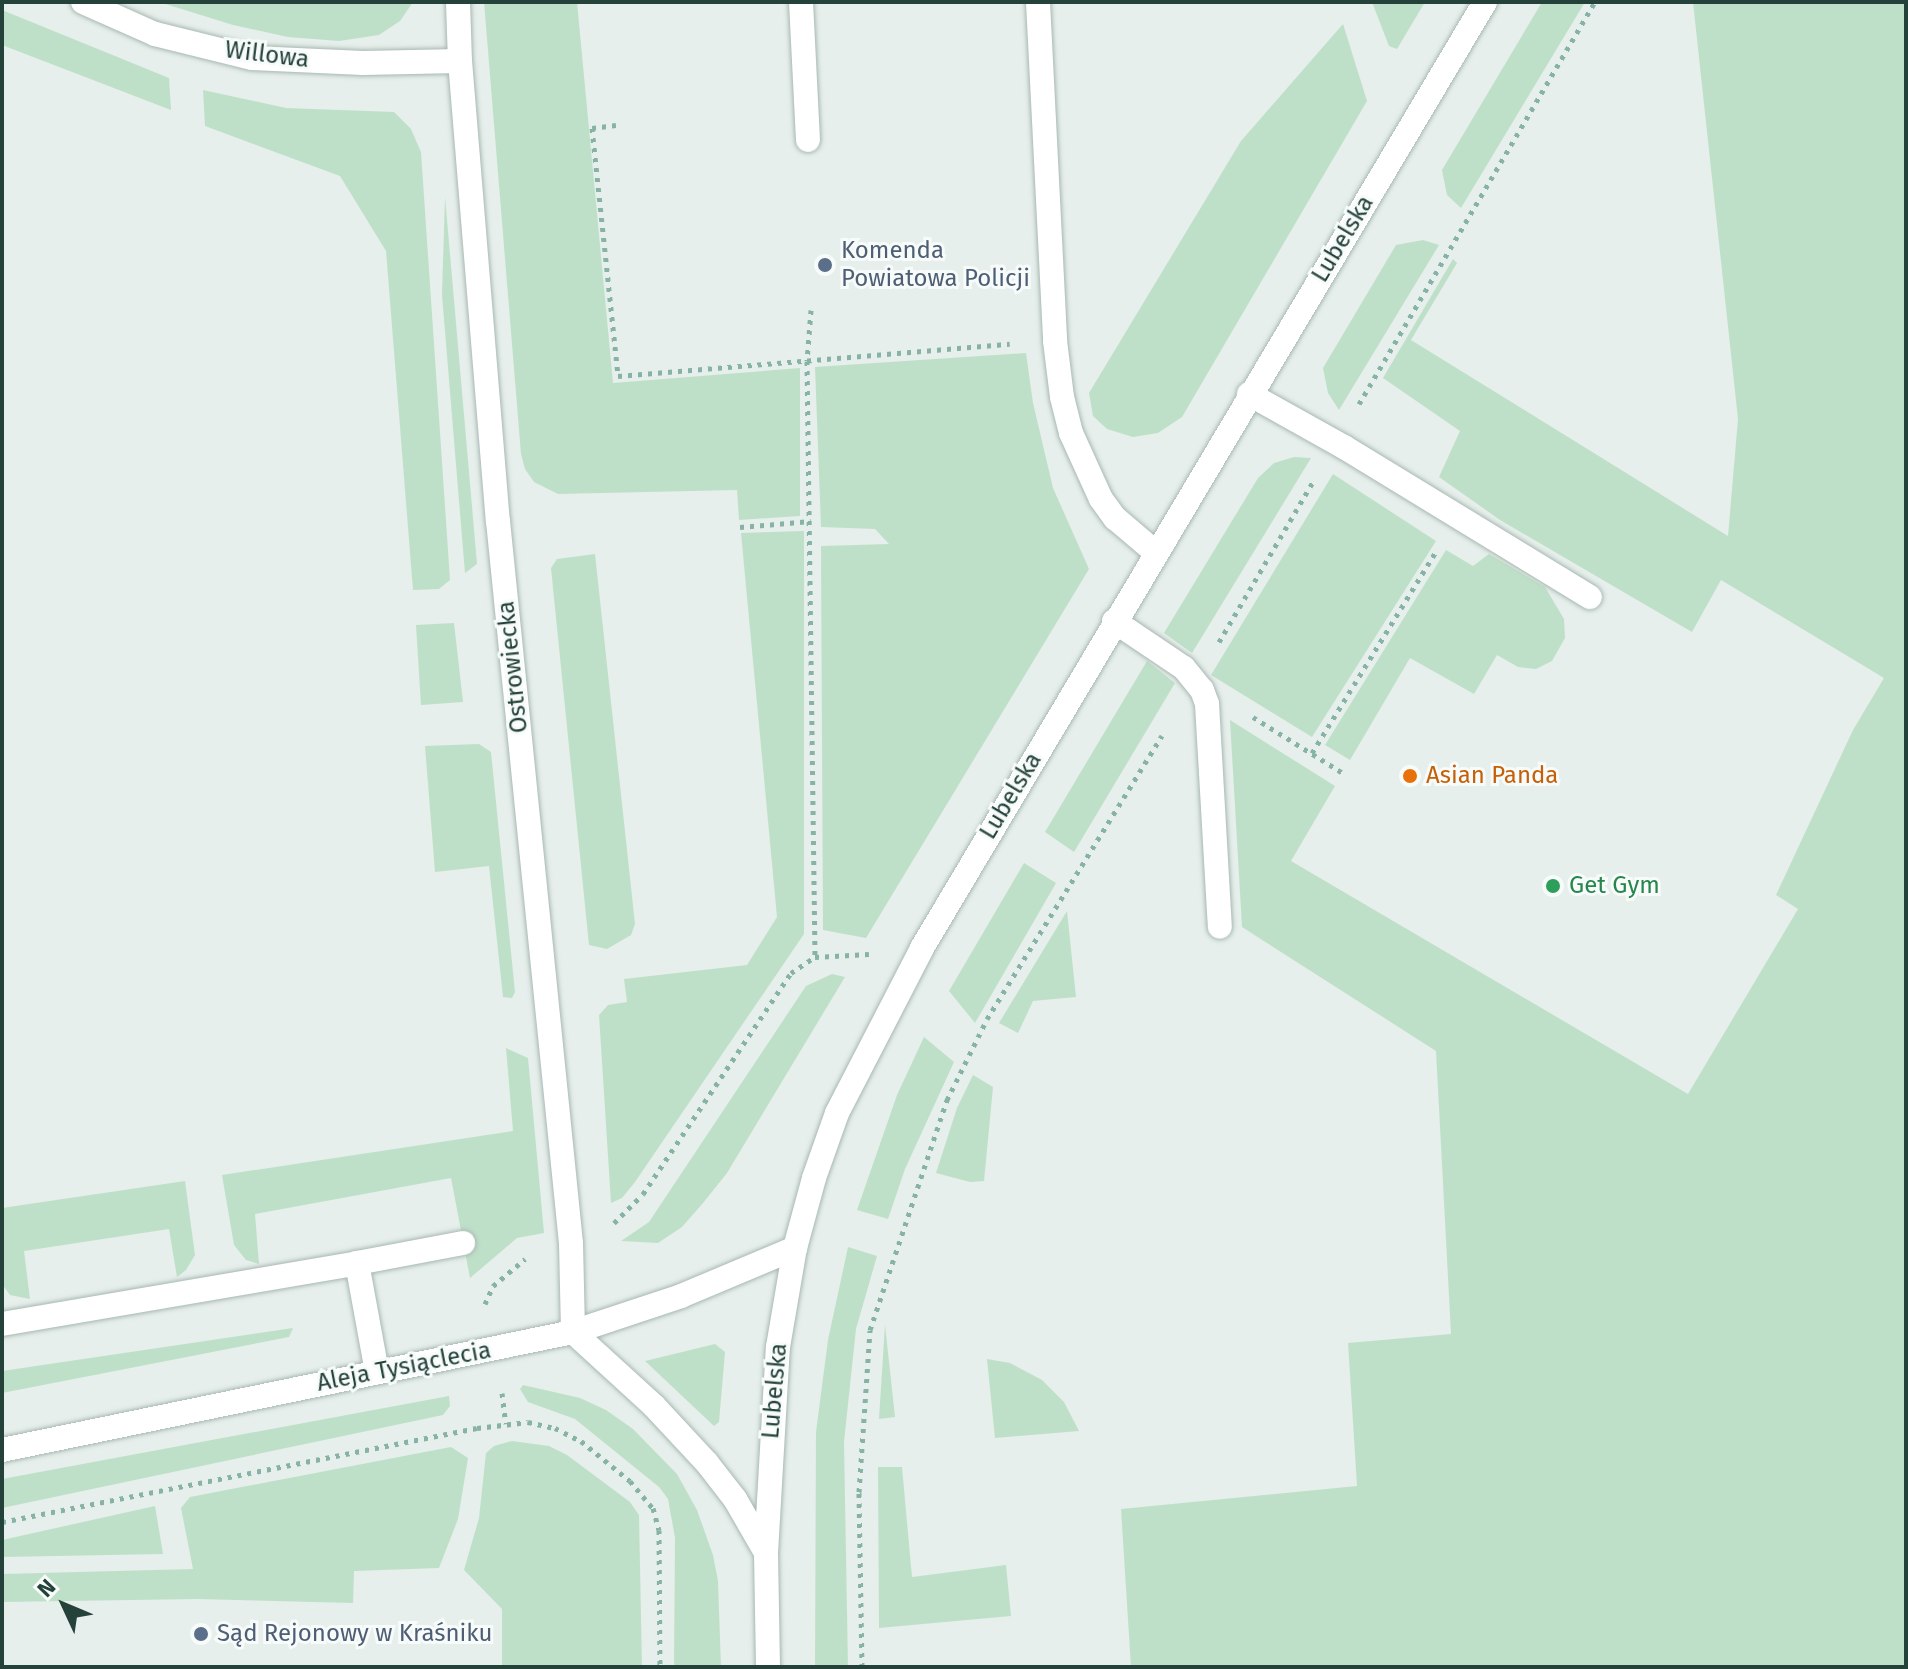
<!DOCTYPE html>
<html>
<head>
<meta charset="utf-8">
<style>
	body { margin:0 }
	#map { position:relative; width:1908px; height:1669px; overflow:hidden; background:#e6efeb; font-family:"Fira Sans",sans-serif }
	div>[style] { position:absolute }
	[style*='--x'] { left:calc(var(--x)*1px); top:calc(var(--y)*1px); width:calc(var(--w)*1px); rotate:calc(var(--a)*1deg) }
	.green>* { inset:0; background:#bfe0c8 }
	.path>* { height:5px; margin-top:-2.5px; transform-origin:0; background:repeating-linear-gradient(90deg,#86b3a5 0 4px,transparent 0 10px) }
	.roads { filter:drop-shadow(0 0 2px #a8b8b2) drop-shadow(0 0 2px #a8b8b2) }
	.lane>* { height:24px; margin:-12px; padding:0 12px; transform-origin:12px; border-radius:12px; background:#fff }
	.street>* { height:24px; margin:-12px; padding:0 12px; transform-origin:12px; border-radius:12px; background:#fff }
	.secondary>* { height:24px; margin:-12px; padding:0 12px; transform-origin:12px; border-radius:12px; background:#fff }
	.dots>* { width:22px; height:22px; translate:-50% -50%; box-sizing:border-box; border:4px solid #f7fbf9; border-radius:50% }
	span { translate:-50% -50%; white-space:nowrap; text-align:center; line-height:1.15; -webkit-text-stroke:6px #f7fbf9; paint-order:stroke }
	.street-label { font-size:24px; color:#24423a }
	.service-label { font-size:24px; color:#4e5e75 }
	.left { translate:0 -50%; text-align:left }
	.food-label { font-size:24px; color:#c56008 }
	.leisure-label { font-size:24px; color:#27864d }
	.frame { position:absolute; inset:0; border:4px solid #24423a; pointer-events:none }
	.north { position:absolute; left:24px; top:1565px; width:80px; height:80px; -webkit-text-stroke:6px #f7fbf9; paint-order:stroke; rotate:314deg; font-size:22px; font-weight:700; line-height:32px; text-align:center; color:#24423a }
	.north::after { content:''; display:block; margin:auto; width:28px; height:36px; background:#24423a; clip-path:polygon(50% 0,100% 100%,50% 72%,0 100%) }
</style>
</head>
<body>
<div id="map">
	<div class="green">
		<i style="clip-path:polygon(159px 2px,413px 2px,400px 21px,379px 35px,339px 41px,288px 37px,233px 25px)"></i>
		<i style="clip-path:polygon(484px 2px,577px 2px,613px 383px,800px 368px,800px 516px,739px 520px,737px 490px,558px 494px,534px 482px,525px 469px,521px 454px)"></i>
		<i style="clip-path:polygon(1372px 2px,1425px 2px,1397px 49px,1389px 46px)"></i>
		<i style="clip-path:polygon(1542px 2px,1585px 2px,1461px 208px,1447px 195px,1442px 170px)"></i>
		<i style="clip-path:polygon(1693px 2px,1906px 2px,1906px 1667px,1131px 1667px,1121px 1509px,1357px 1486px,1348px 1343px,1451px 1334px,1436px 1051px,1242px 927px,1230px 720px,1335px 786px,1291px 861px,1688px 1094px,1798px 909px,1776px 895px,1853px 730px,1884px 678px,1721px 580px,1692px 632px,1500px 520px,1439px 477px,1460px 431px,1383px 378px,1453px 259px,1457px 263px,1411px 340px,1728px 536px,1738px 419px)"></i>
		<i style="clip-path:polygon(2px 10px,169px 78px,171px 110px,2px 45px)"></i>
		<i style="clip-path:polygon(1343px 24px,1367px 101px,1182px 417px,1158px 433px,1133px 437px,1107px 429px,1093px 416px,1089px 393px,1241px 141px)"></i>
		<i style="clip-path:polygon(203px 90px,286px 108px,394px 112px,411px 129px,421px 152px,450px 580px,439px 589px,413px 590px,386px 251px,340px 176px,205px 126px)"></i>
		<i style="clip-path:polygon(445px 197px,477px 564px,465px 573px,442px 295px)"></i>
		<i style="clip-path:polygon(1423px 240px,1439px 245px,1339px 410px,1328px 393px,1323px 368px,1396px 245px)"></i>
		<i style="clip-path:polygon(1026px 353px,1033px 403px,1053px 488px,1089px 569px,866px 938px,823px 930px,821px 546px,889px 544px,875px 529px,821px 527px,815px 367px)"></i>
		<i style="clip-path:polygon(1294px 457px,1311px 458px,1192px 653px,1164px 633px,1258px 478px,1274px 463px)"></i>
		<i style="clip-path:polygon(1333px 474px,1436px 541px,1312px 737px,1211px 675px)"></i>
		<i style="clip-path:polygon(804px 531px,804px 934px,635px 1182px,622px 1198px,611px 1203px,599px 1015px,608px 1005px,627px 1002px,624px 979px,747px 965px,777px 917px,741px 533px)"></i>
		<i style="clip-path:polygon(1446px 550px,1473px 566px,1489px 554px,1545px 587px,1564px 619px,1565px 638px,1552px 661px,1536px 669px,1518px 667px,1497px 655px,1474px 694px,1410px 658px,1350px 760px,1325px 745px)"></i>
		<i style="clip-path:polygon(595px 554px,635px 924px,631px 935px,607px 949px,589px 945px,551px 568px,557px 559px)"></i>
		<i style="clip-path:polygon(454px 623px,463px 702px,421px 705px,416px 625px)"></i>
		<i style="clip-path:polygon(1147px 661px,1175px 683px,1074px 852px,1045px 832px)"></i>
		<i style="clip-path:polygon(479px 744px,491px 752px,515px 992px,512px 998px,503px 997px,489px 866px,435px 872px,425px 746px)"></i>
		<i style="clip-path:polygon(1024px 863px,1056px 883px,975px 1023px,949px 991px)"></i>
		<i style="clip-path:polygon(1067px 911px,1076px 997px,1033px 1001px,1018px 1033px,999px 1023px)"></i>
		<i style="clip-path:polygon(832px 974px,845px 977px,727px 1173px,703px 1203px,682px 1227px,658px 1243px,621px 1241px,649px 1222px,806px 986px)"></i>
		<i style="clip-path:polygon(924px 1037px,954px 1062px,905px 1169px,888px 1219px,857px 1210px,897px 1095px)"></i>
		<i style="clip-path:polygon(506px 1048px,528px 1058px,544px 1233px,517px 1238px,470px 1278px,451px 1178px,255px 1214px,259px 1264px,246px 1260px,234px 1245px,222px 1175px,513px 1131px)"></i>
		<i style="clip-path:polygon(973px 1075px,993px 1087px,984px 1181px,970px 1182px,936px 1173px,957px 1108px)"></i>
		<i style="clip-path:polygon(185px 1181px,195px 1255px,186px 1270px,177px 1277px,169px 1229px,24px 1251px,30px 1299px,10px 1295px,2px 1284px,2px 1208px)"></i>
		<i style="clip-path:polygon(848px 1247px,877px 1256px,856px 1329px,844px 1442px,848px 1667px,815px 1667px,816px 1432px,828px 1340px)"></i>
		<i style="clip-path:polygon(885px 1325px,895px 1417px,879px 1419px)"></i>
		<i style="clip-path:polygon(293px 1328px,289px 1337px,2px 1393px,2px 1371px)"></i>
		<i style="clip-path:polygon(715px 1344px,725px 1352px,719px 1422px,714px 1426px,645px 1361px)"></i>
		<i style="clip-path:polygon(987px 1359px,1010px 1363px,1042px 1380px,1064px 1402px,1079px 1431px,995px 1438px)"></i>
		<i style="clip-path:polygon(523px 1385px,580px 1398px,606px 1410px,633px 1429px,677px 1474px,697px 1510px,713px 1555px,718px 1581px,721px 1667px,676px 1667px,674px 1664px,675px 1538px,668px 1499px,659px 1487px,575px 1419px,528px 1402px,520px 1389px)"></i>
		<i style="clip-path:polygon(449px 1396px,450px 1406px,443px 1415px,2px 1508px,2px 1479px)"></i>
		<i style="clip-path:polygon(512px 1441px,549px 1446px,567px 1455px,630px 1502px,639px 1515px,642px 1667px,502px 1667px,502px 1609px,464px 1570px,479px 1518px,486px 1453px,494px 1446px)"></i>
		<i style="clip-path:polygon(451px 1447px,468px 1458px,458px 1519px,439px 1568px,354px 1571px,353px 1603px,197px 1599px,2px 1602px,2px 1574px,193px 1569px,181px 1508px,190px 1497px)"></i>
		<i style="clip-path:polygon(878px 1467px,902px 1467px,912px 1577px,1006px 1565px,1011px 1616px,879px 1628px)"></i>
		<i style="clip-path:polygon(155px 1506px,163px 1554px,2px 1557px,2px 1540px)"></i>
	</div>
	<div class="path">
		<i style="--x:616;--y:125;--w:24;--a:173"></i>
		<i style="--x:592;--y:128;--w:249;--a:84"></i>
		<i style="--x:618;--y:376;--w:393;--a:-4.7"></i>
		<i style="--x:811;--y:310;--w:51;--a:94.5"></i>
		<i style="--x:807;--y:361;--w:596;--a:89.23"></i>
		<i style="--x:1359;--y:404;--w:466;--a:-59.6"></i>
		<i style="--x:740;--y:527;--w:71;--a:-4.8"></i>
		<i style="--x:1219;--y:642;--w:186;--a:-59.6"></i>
		<i style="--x:1253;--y:717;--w:106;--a:31.9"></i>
		<i style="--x:1312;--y:753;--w:235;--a:-58.4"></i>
		<i style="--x:614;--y:1223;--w:41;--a:-45"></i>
		<i style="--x:643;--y:1194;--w:266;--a:-56.2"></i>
		<i style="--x:791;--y:973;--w:29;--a:-34"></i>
		<i style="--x:815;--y:957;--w:54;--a:-3.2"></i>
		<i style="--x:485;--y:1304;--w:20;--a:-66"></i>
		<i style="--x:493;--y:1286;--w:42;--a:-40.2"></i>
		<i style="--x:502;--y:1393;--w:31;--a:83"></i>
		<i style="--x:2;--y:1522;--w:484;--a:-11.2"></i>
		<i style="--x:477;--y:1428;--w:51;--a:-6.7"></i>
		<i style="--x:528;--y:1422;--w:28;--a:13"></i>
		<i style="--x:555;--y:1428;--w:29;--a:27"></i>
		<i style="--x:581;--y:1441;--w:63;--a:39.2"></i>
		<i style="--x:630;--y:1481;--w:35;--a:50"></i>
		<i style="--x:653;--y:1508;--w:23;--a:75"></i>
		<i style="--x:659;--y:1530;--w:137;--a:89.6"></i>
		<i style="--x:862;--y:1667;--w:175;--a:-91"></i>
		<i style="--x:859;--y:1492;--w:162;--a:-86.1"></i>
		<i style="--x:870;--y:1330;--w:243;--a:-71.5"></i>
		<i style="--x:947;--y:1100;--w:90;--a:-63.7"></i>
		<i style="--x:987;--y:1019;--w:333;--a:-58.3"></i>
	</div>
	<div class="roads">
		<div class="lane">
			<i style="--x:801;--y:2;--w:138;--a:87.1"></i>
			<i style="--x:1038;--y:2;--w:339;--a:87.1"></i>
			<i style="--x:1055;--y:341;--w:56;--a:82.9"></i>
			<i style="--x:1062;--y:397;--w:37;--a:76"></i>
			<i style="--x:1071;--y:433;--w:72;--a:65.6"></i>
			<i style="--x:1101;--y:499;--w:24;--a:54"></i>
			<i style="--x:1115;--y:518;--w:52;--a:40.4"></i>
			<i style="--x:1249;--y:394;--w:109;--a:29.2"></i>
			<i style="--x:1344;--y:447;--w:288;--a:31.4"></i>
			<i style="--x:1114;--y:621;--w:84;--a:33.9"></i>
			<i style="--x:1184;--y:668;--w:28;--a:51"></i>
			<i style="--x:1202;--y:690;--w:15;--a:70"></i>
			<i style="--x:1207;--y:704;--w:223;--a:86.7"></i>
			<i style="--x:357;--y:1263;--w:108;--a:-10.7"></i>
			<i style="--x:2;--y:1324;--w:360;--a:-9.7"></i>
			<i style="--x:357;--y:1263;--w:111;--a:79.6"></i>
		</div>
		<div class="street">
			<i style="--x:83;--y:2;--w:79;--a:24"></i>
			<i style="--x:155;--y:34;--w:100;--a:13.9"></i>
			<i style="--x:252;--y:58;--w:111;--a:2.6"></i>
			<i style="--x:363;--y:63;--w:97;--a:-1.2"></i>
			<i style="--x:458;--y:2;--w:59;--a:88.1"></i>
			<i style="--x:460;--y:61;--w:462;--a:85.3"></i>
			<i style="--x:498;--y:521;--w:726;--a:84.23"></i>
			<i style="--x:571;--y:1243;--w:89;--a:88.7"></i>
		</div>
		<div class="secondary">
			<i style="--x:573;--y:1332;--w:110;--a:42.4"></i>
			<i style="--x:654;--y:1406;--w:78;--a:47.1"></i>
			<i style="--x:707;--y:1463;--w:46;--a:52.1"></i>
			<i style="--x:735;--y:1499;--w:60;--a:60"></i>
			<i style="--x:2;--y:1450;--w:583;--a:-11.68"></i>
			<i style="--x:573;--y:1332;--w:114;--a:-18.4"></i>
			<i style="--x:681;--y:1296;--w:124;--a:-22.8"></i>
			<i style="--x:768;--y:1667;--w:114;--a:-91"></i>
			<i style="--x:766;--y:1553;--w:206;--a:-86.7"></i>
			<i style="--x:778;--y:1347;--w:100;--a:-80.3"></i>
			<i style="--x:795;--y:1248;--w:73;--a:-74.8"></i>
			<i style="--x:814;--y:1178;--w:69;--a:-70.5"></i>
			<i style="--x:837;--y:1113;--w:186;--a:-62.7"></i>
			<i style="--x:922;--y:948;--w:1101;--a:-59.24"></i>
		</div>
	</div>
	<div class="dots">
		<i style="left:825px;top:265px;background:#5c6f8a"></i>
		<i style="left:1410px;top:776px;background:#e8710a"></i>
		<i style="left:1553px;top:886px;background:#2e9e5b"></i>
		<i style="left:201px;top:1634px;background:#5c6f8a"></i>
	</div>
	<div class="street-label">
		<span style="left:267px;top:55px;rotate:7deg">Willowa</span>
		<span style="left:1343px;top:239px;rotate:-59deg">Lubelska</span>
		<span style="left:513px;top:667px;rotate:-96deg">Ostrowiecka</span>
		<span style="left:1011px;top:796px;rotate:-59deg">Lubelska</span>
		<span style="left:404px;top:1367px;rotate:-11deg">Aleja Tysiąclecia</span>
		<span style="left:775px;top:1391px;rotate:-85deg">Lubelska</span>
	</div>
	<div class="service-label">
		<span class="left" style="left:841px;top:265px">Komenda<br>Powiatowa Policji</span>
		<span class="left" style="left:217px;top:1634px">Sąd Rejonowy w Kraśniku</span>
	</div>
	<div class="food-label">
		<span class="left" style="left:1426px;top:776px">Asian Panda</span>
	</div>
	<div class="leisure-label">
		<span class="left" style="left:1569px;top:886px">Get Gym</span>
	</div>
	<div class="frame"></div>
	<div class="north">N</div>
</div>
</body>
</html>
